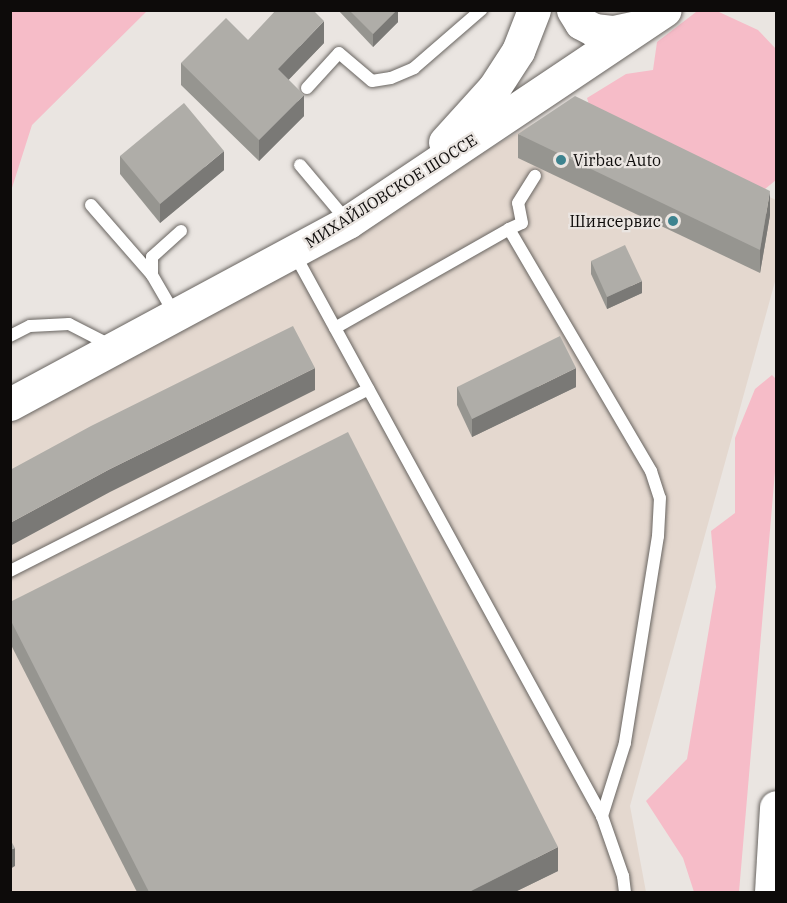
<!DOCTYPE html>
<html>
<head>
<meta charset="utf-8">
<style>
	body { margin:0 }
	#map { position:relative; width:787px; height:903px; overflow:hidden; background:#eae5e1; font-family:"IBM Plex Serif",serif }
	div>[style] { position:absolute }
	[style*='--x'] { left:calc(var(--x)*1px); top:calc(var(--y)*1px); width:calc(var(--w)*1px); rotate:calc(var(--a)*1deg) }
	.built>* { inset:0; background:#e4d8cf }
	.green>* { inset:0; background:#f6bcc8 }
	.roads { filter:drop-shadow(0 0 2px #696561) drop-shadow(0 0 2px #696561) }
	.lane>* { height:12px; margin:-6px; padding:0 6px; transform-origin:6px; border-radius:6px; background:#fff }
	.secondary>* { height:33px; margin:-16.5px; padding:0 16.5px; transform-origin:16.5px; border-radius:16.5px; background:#fff }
	.primary>* { height:33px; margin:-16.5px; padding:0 16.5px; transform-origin:16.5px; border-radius:16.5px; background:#fff }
	.wall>* { inset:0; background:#969590 }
	.shaded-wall>* { inset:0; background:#7a7976 }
	.building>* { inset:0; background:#afada8 }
	.dots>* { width:16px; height:16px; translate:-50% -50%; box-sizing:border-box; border:3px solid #eae5e1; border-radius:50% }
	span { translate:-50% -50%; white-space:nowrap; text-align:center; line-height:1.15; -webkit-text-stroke:4.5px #eae5e1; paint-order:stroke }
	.poi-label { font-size:16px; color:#0d0b0a }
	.left { translate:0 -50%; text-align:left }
	.right { translate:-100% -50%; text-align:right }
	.street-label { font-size:16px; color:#0d0b0a }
	.frame { position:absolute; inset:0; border:12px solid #0d0b0a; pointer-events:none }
</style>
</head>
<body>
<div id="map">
	<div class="built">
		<i style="clip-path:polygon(568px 104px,776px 200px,776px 278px,630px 806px,646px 892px,11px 892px,10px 422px)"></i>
	</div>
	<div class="green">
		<i style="clip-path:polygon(11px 10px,147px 11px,32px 125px,11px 191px)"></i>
		<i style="clip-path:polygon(696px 12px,719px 12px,758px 30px,776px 49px,776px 180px,760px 193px,591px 111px,587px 98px,626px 74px,653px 70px,657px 42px)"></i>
		<i style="clip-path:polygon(772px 375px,776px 379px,776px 460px,739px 892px,694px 892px,683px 858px,646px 801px,687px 759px,716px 587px,711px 531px,735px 513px,735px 438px,755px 389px)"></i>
	</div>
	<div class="roads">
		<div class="lane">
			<i style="--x:307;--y:88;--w:47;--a:-47.6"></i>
			<i style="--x:339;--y:53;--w:43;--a:40.3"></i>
			<i style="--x:372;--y:81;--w:19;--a:-9"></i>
			<i style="--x:391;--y:78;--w:25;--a:-23"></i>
			<i style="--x:414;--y:68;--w:89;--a:-40.9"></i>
			<i style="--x:300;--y:165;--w:75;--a:49.9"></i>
			<i style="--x:91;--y:205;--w:93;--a:48.9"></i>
			<i style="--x:152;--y:275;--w:44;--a:59.9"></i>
			<i style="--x:509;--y:229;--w:14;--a:-25"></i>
			<i style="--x:522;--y:223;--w:20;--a:-101"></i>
			<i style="--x:518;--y:203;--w:32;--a:-58"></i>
			<i style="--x:294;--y:253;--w:642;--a:61.32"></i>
			<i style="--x:602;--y:816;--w:64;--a:70.7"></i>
			<i style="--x:623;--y:876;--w:16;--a:83"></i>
			<i style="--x:152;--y:275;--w:18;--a:-90"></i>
			<i style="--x:152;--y:257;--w:39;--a:-42"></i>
			<i style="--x:335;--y:328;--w:200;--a:-29.6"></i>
			<i style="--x:509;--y:229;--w:281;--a:59.6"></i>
			<i style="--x:651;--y:471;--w:28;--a:72"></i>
			<i style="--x:660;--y:498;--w:38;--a:93"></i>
			<i style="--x:658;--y:536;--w:210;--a:99.1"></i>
			<i style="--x:625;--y:743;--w:77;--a:107.5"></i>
			<i style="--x:10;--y:336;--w:22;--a:-27"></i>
			<i style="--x:30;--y:326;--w:39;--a:-3"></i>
			<i style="--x:69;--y:324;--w:48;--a:27.1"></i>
			<i style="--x:10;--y:571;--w:402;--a:-26.9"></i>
		</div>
		<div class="secondary">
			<i style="--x:573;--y:10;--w:15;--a:58"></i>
			<i style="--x:581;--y:23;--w:15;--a:28"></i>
			<i style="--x:594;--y:30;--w:20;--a:6"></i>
			<i style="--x:614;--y:32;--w:24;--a:-12"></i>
			<i style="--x:445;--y:142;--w:73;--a:-47.8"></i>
			<i style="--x:494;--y:88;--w:44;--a:-57"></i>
			<i style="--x:518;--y:51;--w:44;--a:-68.7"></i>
			<i style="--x:10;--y:404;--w:384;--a:-28.3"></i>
			<i style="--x:348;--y:222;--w:381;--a:-33.8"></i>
		</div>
		<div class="primary">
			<i style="--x:771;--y:892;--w:85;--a:-86.6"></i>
		</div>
	</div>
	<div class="wall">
		<i style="clip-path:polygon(338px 10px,398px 10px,398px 22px,373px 47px)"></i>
		<i style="clip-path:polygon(324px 43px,288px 80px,304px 116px,259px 161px,181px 85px,181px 63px)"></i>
		<i style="clip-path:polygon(518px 134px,770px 215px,760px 273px,518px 158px)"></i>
		<i style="clip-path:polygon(120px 156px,224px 170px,160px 223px,120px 174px)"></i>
		<i style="clip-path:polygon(591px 261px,642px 293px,607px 309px,591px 274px)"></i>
		<i style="clip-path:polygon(457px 387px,576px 387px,472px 437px,457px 405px)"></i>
		<i style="clip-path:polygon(10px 602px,558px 871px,515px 892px,137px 892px,10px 643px)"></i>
	</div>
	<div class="shaded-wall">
		<i style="clip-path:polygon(397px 10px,398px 10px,398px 22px,373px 47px,373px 34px)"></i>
		<i style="clip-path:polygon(324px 21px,324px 43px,278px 91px,278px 69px)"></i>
		<i style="clip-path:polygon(304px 95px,304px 116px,259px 161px,259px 140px)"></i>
		<i style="clip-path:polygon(224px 151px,224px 170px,160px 223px,160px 204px)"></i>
		<i style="clip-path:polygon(770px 191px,770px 215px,760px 273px,760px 250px)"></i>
		<i style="clip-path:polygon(642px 281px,642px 293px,607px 309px,607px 297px)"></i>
		<i style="clip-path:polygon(315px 368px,315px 390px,110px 492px,10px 546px,10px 523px,110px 469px)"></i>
		<i style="clip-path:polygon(576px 368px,576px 387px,472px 437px,472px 419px)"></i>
		<i style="clip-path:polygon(558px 847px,558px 871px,515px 892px,469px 892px)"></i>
		<i style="clip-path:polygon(15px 848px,15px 866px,10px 869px,10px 850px)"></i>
	</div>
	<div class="building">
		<i style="clip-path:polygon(276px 10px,313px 10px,324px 21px,278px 69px,304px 95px,259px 140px,181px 63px,226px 18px,248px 40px)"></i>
		<i style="clip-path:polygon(349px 10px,397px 10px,373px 34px)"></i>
		<i style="clip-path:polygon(575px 96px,770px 191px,760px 250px,518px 134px)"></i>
		<i style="clip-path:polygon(184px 103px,224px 151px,160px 204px,120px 156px)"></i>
		<i style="clip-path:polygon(625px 245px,642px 281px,607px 297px,591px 261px)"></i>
		<i style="clip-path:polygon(293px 326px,315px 368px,110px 469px,10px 523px,10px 470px,91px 426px)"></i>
		<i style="clip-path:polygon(560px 336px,576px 368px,472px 419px,457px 387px)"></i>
		<i style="clip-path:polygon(348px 432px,558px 847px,469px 892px,149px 892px,10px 619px,10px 602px)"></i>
		<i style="clip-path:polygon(10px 839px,15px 848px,10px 850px)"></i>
	</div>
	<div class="dots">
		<i style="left:561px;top:160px;background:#3d838f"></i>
		<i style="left:673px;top:221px;background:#3d838f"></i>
	</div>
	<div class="poi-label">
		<span class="left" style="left:573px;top:160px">Virbac Auto</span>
		<span class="right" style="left:661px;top:221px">Шинсервис</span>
	</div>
	<div class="street-label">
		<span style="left:391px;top:191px;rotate:-32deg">МИХАЙЛОВСКОЕ ШОССЕ</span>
	</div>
	<div class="frame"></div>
</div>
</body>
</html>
